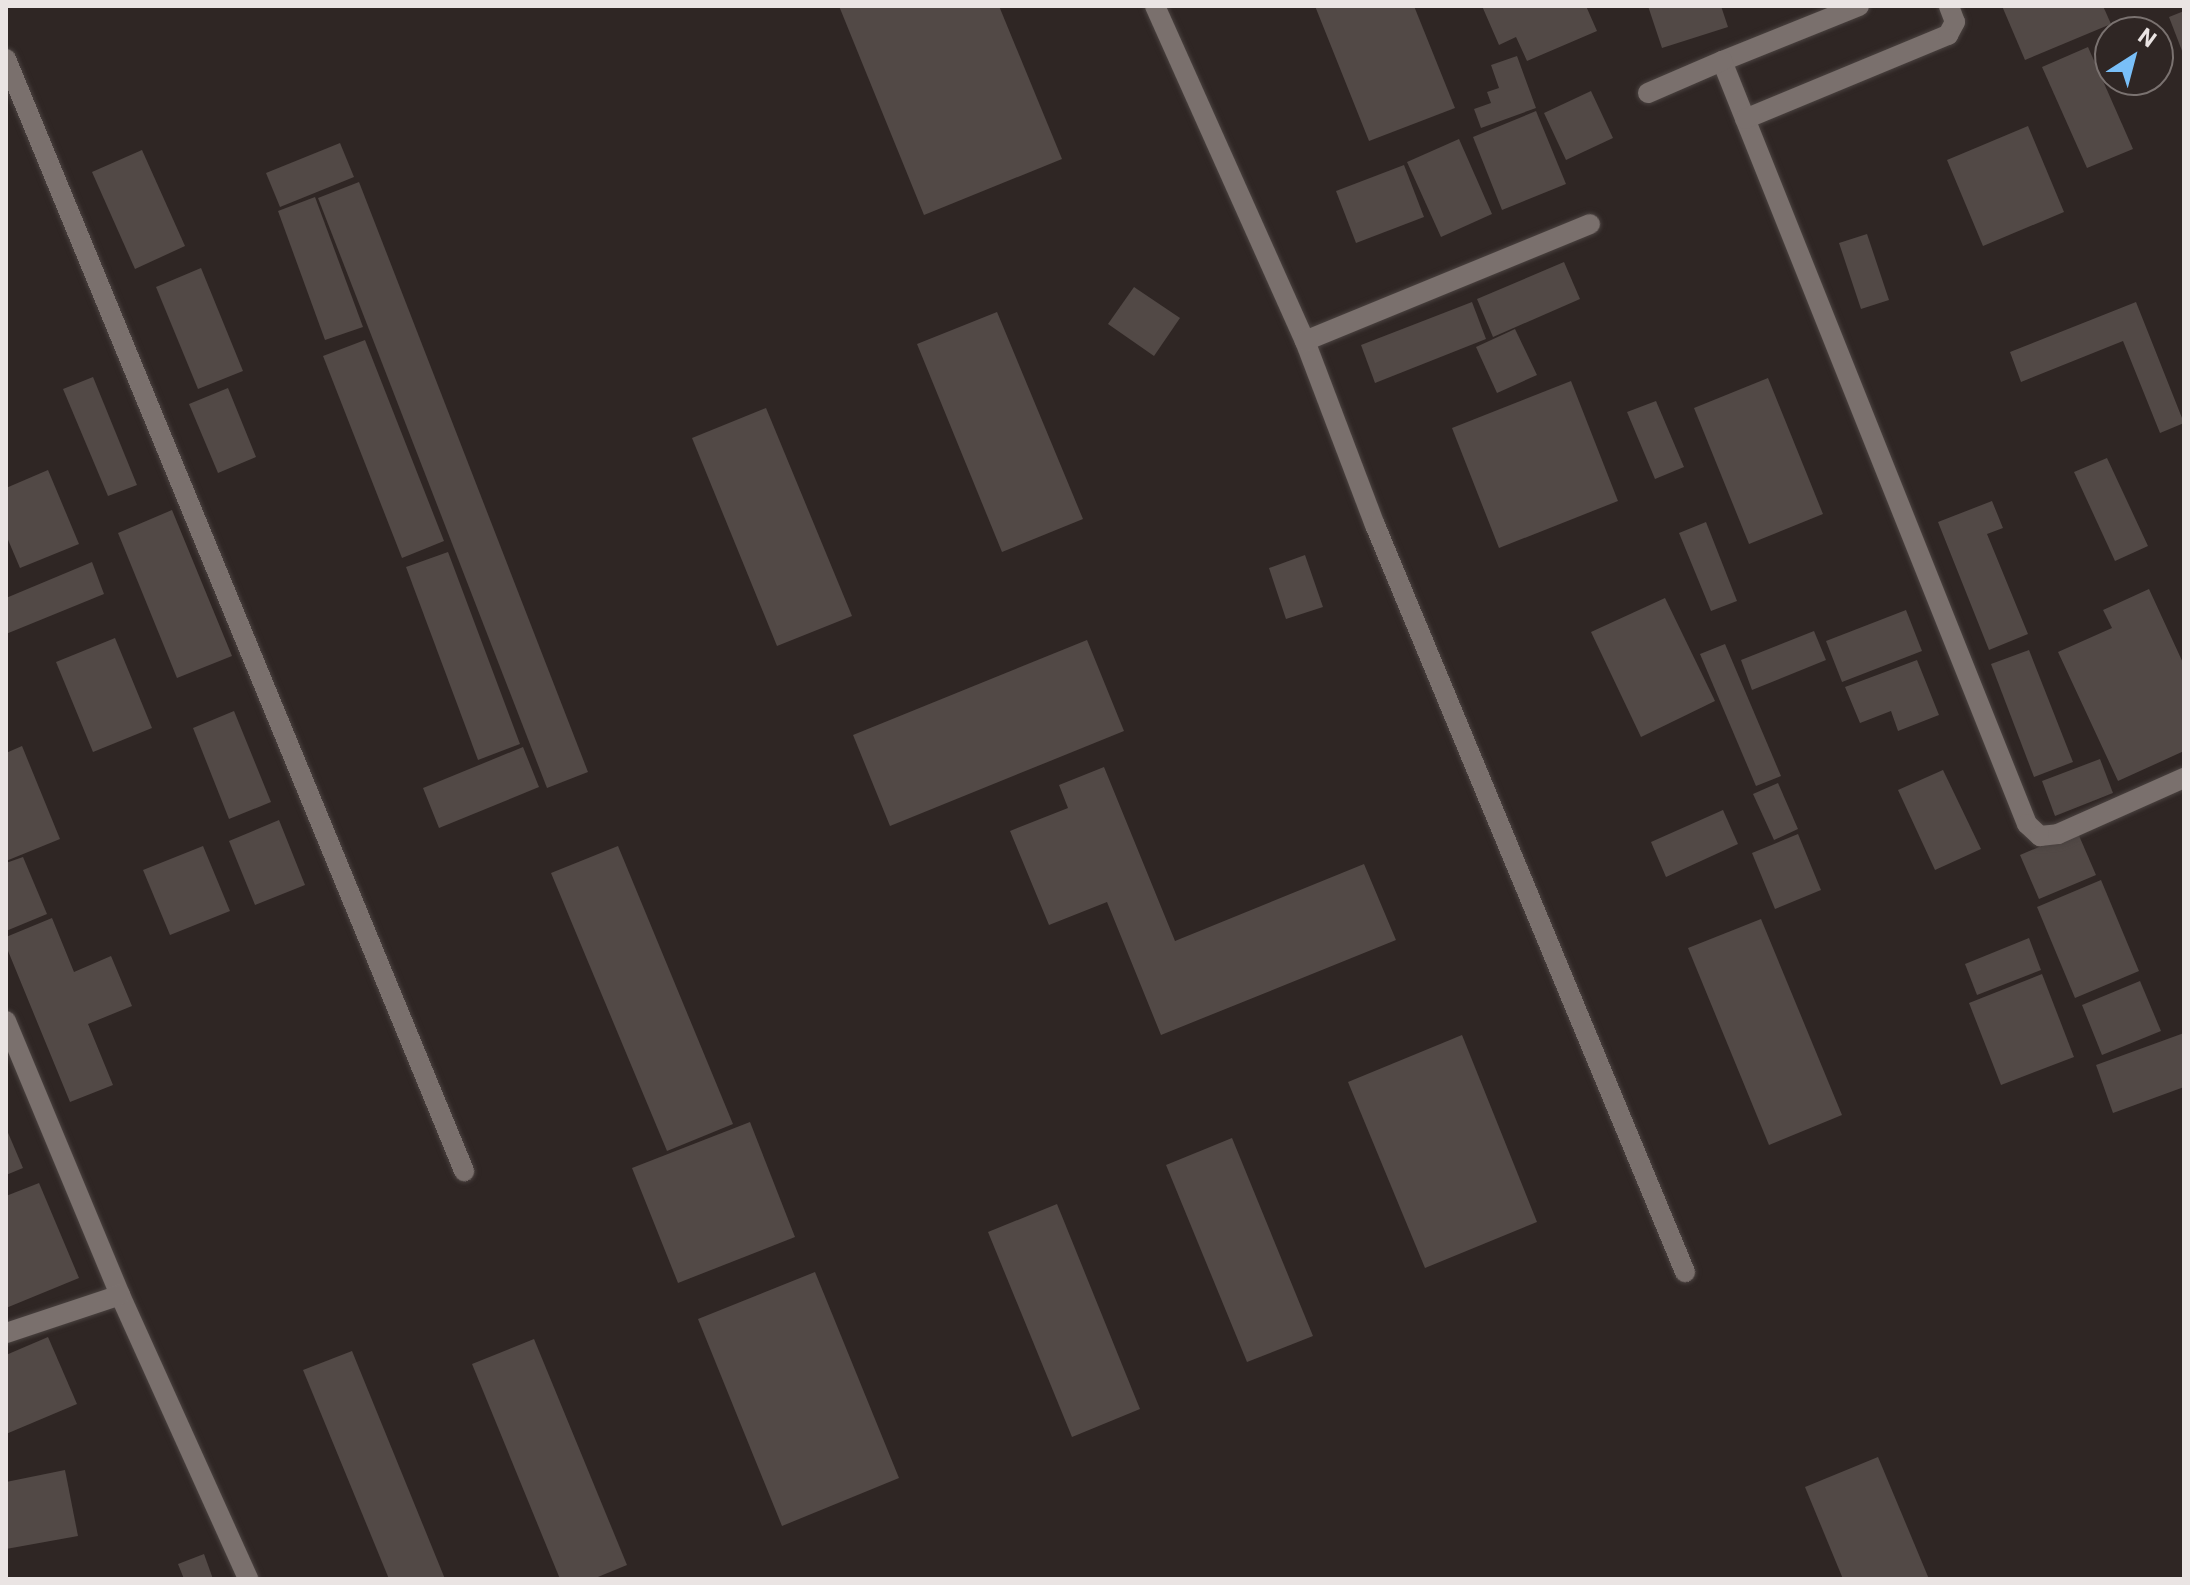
<!DOCTYPE html>
<html>
<head>
<meta charset="utf-8">
<style>
	body { margin:0 }
	#map { position:relative; width:2190px; height:1585px; overflow:hidden; background:#2f2624; font-family:Roboto,sans-serif }
	div>[style] { position:absolute }
	[style*='--x'] { left:calc(var(--x)*1px); top:calc(var(--y)*1px); width:calc(var(--w)*1px); rotate:calc(var(--a)*1deg) }
	.building>* { inset:0; background:#524946 }
	.roads { filter:drop-shadow(0 0 2px #4a4240) drop-shadow(0 0 2px #4a4240) }
	.minor>* { height:20px; margin:-10px; padding:0 10px; transform-origin:10px; border-radius:10px; background:#7a706d }
	span { translate:-50% -50%; white-space:nowrap; text-align:center; line-height:1.15; -webkit-text-stroke:6px #2f2624; paint-order:stroke }
	.frame { position:absolute; inset:0; border:8px solid #eae4e3; pointer-events:none }
	.north { position:absolute; left:2094px; top:16px; width:80px; height:80px; box-sizing:border-box; background:#2f2624; border:2px solid #7a7270; border-radius:50%; rotate:36deg; font-size:22px; font-weight:700; line-height:32px; text-align:center; color:#eae4e3 }
	.north::after { content:''; display:block; margin:auto; width:28px; height:36px; background:#79bff8; clip-path:polygon(50% 0,100% 100%,50% 72%,0 100%) }
</style>
</head>
<body>
<div id="map">
	<div class="building">
		<i style="clip-path:polygon(839px 6px,999px 6px,1062px 159px,924px 215px)"></i>
		<i style="clip-path:polygon(1315px 6px,1414px 6px,1455px 108px,1369px 141px)"></i>
		<i style="clip-path:polygon(1482px 6px,1586px 6px,1597px 31px,1527px 61px,1516px 37px,1499px 45px)"></i>
		<i style="clip-path:polygon(1648px 6px,1721px 6px,1728px 27px,1662px 48px)"></i>
		<i style="clip-path:polygon(2002px 6px,2103px 6px,2111px 24px,2025px 60px)"></i>
		<i style="clip-path:polygon(2184px 11px,2184px 56px,2169px 17px)"></i>
		<i style="clip-path:polygon(2088px 47px,2133px 149px,2087px 168px,2042px 67px)"></i>
		<i style="clip-path:polygon(1517px 56px,1536px 108px,1481px 128px,1474px 109px,1491px 103px,1487px 92px,1499px 88px,1491px 65px)"></i>
		<i style="clip-path:polygon(1591px 91px,1613px 138px,1566px 160px,1544px 113px)"></i>
		<i style="clip-path:polygon(1536px 111px,1566px 184px,1502px 210px,1473px 137px)"></i>
		<i style="clip-path:polygon(2028px 126px,2064px 212px,1983px 246px,1947px 160px)"></i>
		<i style="clip-path:polygon(1459px 139px,1492px 214px,1441px 237px,1407px 162px)"></i>
		<i style="clip-path:polygon(340px 143px,354px 177px,280px 207px,266px 173px)"></i>
		<i style="clip-path:polygon(142px 150px,185px 246px,135px 269px,92px 172px)"></i>
		<i style="clip-path:polygon(1404px 165px,1424px 217px,1356px 243px,1336px 191px)"></i>
		<i style="clip-path:polygon(359px 182px,588px 772px,547px 788px,318px 198px)"></i>
		<i style="clip-path:polygon(315px 197px,363px 327px,325px 340px,278px 211px)"></i>
		<i style="clip-path:polygon(1867px 234px,1889px 300px,1861px 309px,1839px 243px)"></i>
		<i style="clip-path:polygon(1564px 262px,1580px 299px,1493px 337px,1477px 299px)"></i>
		<i style="clip-path:polygon(201px 268px,243px 371px,198px 389px,156px 287px)"></i>
		<i style="clip-path:polygon(1134px 287px,1180px 318px,1154px 356px,1108px 324px)"></i>
		<i style="clip-path:polygon(1472px 302px,1486px 339px,1375px 383px,1361px 345px)"></i>
		<i style="clip-path:polygon(2136px 302px,2184px 423px,2160px 433px,2123px 341px,2021px 382px,2010px 352px)"></i>
		<i style="clip-path:polygon(997px 312px,1083px 519px,1002px 552px,917px 344px)"></i>
		<i style="clip-path:polygon(1515px 329px,1537px 375px,1497px 393px,1476px 347px)"></i>
		<i style="clip-path:polygon(365px 340px,444px 541px,402px 558px,323px 356px)"></i>
		<i style="clip-path:polygon(93px 377px,137px 485px,108px 496px,63px 389px)"></i>
		<i style="clip-path:polygon(1768px 378px,1823px 514px,1749px 544px,1694px 408px)"></i>
		<i style="clip-path:polygon(1571px 381px,1618px 501px,1499px 548px,1452px 428px)"></i>
		<i style="clip-path:polygon(228px 388px,256px 457px,218px 473px,189px 404px)"></i>
		<i style="clip-path:polygon(1656px 401px,1684px 467px,1655px 479px,1627px 412px)"></i>
		<i style="clip-path:polygon(766px 408px,852px 616px,777px 646px,692px 438px)"></i>
		<i style="clip-path:polygon(2107px 458px,2148px 546px,2115px 561px,2074px 472px)"></i>
		<i style="clip-path:polygon(48px 470px,79px 544px,20px 568px,6px 535px,6px 488px)"></i>
		<i style="clip-path:polygon(1992px 501px,2003px 528px,1987px 534px,2028px 634px,1989px 650px,1938px 522px)"></i>
		<i style="clip-path:polygon(172px 510px,232px 656px,177px 678px,118px 533px)"></i>
		<i style="clip-path:polygon(1706px 522px,1737px 601px,1711px 611px,1679px 533px)"></i>
		<i style="clip-path:polygon(448px 552px,520px 744px,478px 760px,406px 567px)"></i>
		<i style="clip-path:polygon(1305px 555px,1323px 607px,1286px 619px,1269px 568px)"></i>
		<i style="clip-path:polygon(92px 562px,104px 594px,6px 634px,6px 598px)"></i>
		<i style="clip-path:polygon(2149px 589px,2184px 665px,2184px 751px,2118px 781px,2058px 652px,2112px 628px,2103px 610px)"></i>
		<i style="clip-path:polygon(1665px 598px,1715px 701px,1641px 737px,1591px 632px)"></i>
		<i style="clip-path:polygon(1906px 610px,1922px 651px,1842px 682px,1826px 641px)"></i>
		<i style="clip-path:polygon(1814px 631px,1826px 660px,1752px 690px,1741px 660px)"></i>
		<i style="clip-path:polygon(115px 638px,152px 728px,93px 752px,56px 662px)"></i>
		<i style="clip-path:polygon(1087px 640px,1124px 731px,890px 826px,853px 735px)"></i>
		<i style="clip-path:polygon(1725px 644px,1781px 776px,1756px 786px,1700px 654px)"></i>
		<i style="clip-path:polygon(2029px 650px,2073px 762px,2034px 777px,1991px 664px)"></i>
		<i style="clip-path:polygon(1917px 660px,1939px 715px,1898px 731px,1891px 711px,1860px 723px,1845px 687px)"></i>
		<i style="clip-path:polygon(234px 711px,271px 802px,229px 819px,193px 728px)"></i>
		<i style="clip-path:polygon(22px 746px,60px 839px,6px 861px,6px 753px)"></i>
		<i style="clip-path:polygon(523px 747px,539px 787px,439px 828px,423px 788px)"></i>
		<i style="clip-path:polygon(2100px 759px,2113px 793px,2055px 816px,2042px 781px)"></i>
		<i style="clip-path:polygon(1104px 767px,1175px 941px,1364px 864px,1396px 940px,1161px 1035px,1107px 902px,1049px 925px,1010px 831px,1068px 808px,1059px 785px)"></i>
		<i style="clip-path:polygon(1943px 770px,1981px 849px,1935px 870px,1898px 790px)"></i>
		<i style="clip-path:polygon(1778px 783px,1798px 829px,1774px 840px,1753px 794px)"></i>
		<i style="clip-path:polygon(1723px 810px,1738px 844px,1666px 877px,1651px 842px)"></i>
		<i style="clip-path:polygon(279px 820px,305px 885px,255px 905px,229px 841px)"></i>
		<i style="clip-path:polygon(2077px 831px,2096px 875px,2039px 899px,2020px 855px)"></i>
		<i style="clip-path:polygon(1798px 834px,1821px 890px,1775px 909px,1752px 853px)"></i>
		<i style="clip-path:polygon(203px 846px,230px 911px,170px 935px,143px 870px)"></i>
		<i style="clip-path:polygon(618px 846px,733px 1124px,667px 1151px,551px 873px)"></i>
		<i style="clip-path:polygon(23px 857px,47px 914px,6px 931px,6px 863px)"></i>
		<i style="clip-path:polygon(2101px 880px,2139px 971px,2075px 998px,2037px 907px)"></i>
		<i style="clip-path:polygon(52px 918px,74px 972px,111px 956px,132px 1006px,88px 1024px,113px 1085px,70px 1102px,6px 946px,6px 937px)"></i>
		<i style="clip-path:polygon(1761px 919px,1842px 1115px,1769px 1145px,1688px 948px)"></i>
		<i style="clip-path:polygon(2029px 938px,2041px 970px,1977px 995px,1965px 964px)"></i>
		<i style="clip-path:polygon(2042px 974px,2074px 1057px,2001px 1085px,1969px 1003px)"></i>
		<i style="clip-path:polygon(2140px 981px,2161px 1031px,2102px 1055px,2082px 1005px)"></i>
		<i style="clip-path:polygon(2184px 1033px,2184px 1087px,2113px 1113px,2096px 1065px)"></i>
		<i style="clip-path:polygon(1462px 1035px,1537px 1222px,1425px 1268px,1348px 1082px)"></i>
		<i style="clip-path:polygon(750px 1122px,795px 1237px,678px 1283px,632px 1168px)"></i>
		<i style="clip-path:polygon(6px 1128px,23px 1168px,6px 1175px)"></i>
		<i style="clip-path:polygon(1232px 1138px,1313px 1336px,1247px 1362px,1166px 1165px)"></i>
		<i style="clip-path:polygon(39px 1183px,79px 1278px,6px 1308px,6px 1196px)"></i>
		<i style="clip-path:polygon(1057px 1204px,1140px 1409px,1072px 1437px,988px 1232px)"></i>
		<i style="clip-path:polygon(815px 1272px,899px 1478px,782px 1526px,698px 1319px)"></i>
		<i style="clip-path:polygon(48px 1337px,77px 1404px,6px 1434px,6px 1355px)"></i>
		<i style="clip-path:polygon(534px 1339px,627px 1565px,593px 1579px,560px 1579px,472px 1364px)"></i>
		<i style="clip-path:polygon(352px 1351px,445px 1579px,389px 1579px,303px 1370px)"></i>
		<i style="clip-path:polygon(1878px 1457px,1929px 1579px,1843px 1579px,1805px 1487px)"></i>
		<i style="clip-path:polygon(65px 1470px,78px 1536px,6px 1549px,6px 1482px)"></i>
		<i style="clip-path:polygon(204px 1554px,213px 1579px,184px 1579px,178px 1564px)"></i>
	</div>
	<div class="roads">
		<div class="minor">
			<i style="--x:1155;--y:6;--w:367;--a:65.9"></i>
			<i style="--x:1305;--y:341;--w:197;--a:69.2"></i>
			<i style="--x:1375;--y:525;--w:809;--a:67.46"></i>
			<i style="--x:1859;--y:6;--w:148;--a:158.1"></i>
			<i style="--x:1722;--y:61;--w:822;--a:68.21"></i>
			<i style="--x:2027;--y:824;--w:18;--a:43"></i>
			<i style="--x:2040;--y:836;--w:18;--a:-6"></i>
			<i style="--x:2058;--y:834;--w:138;--a:-24"></i>
			<i style="--x:6;--y:59;--w:1203;--a:67.61"></i>
			<i style="--x:1648;--y:93;--w:81;--a:-23.4"></i>
			<i style="--x:1745;--y:119;--w:220;--a:-22.5"></i>
			<i style="--x:1948;--y:35;--w:15;--a:-62"></i>
			<i style="--x:1955;--y:22;--w:17;--a:-111"></i>
			<i style="--x:1305;--y:341;--w:308;--a:-22.3"></i>
			<i style="--x:6;--y:1021;--w:297;--a:67.4"></i>
			<i style="--x:120;--y:1295;--w:312;--a:65.7"></i>
			<i style="--x:6;--y:1333;--w:120;--a:-18.4"></i>
		</div>
	</div>
	<div class="frame"></div>
	<div class="north">N</div>
</div>
</body>
</html>
